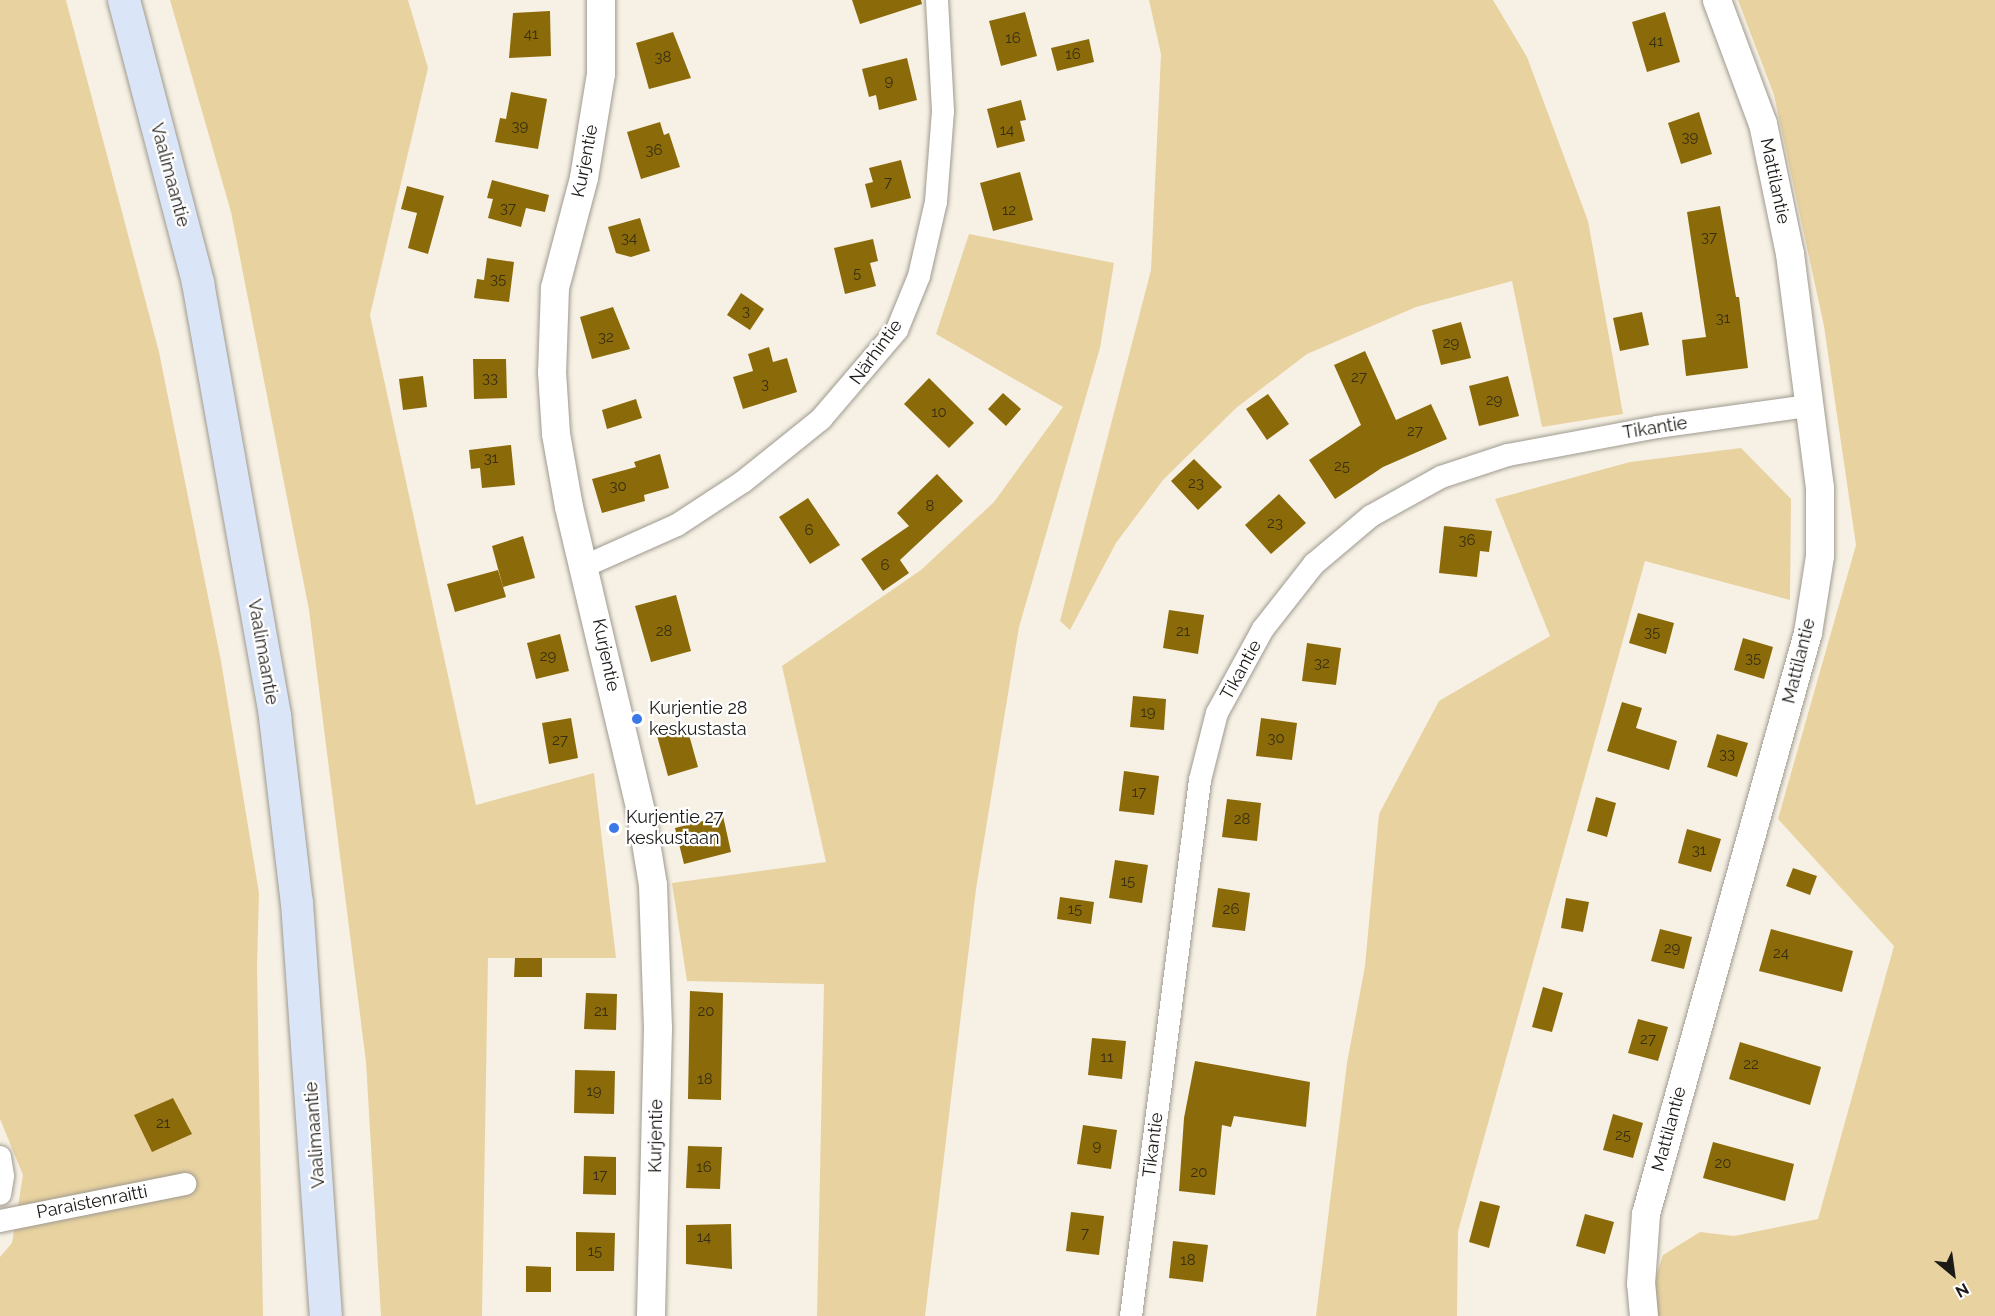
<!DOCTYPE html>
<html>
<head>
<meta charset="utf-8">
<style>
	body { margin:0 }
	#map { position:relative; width:1995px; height:1316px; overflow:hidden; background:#f7f1e5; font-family:Raleway,sans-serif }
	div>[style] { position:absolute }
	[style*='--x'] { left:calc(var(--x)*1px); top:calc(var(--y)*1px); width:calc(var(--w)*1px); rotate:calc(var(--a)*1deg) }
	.green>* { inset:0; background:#e8d2a0 }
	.building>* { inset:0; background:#8b6a09 }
	.roads { filter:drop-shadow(0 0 2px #9f9a8f) drop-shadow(0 0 2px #9f9a8f) }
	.minor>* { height:22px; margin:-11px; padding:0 11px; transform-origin:11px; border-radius:11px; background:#fff }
	.tertiary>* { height:28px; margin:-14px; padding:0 14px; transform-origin:14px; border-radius:14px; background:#fff }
	.secondary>* { height:32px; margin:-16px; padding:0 16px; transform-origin:16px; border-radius:16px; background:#dae5f7 }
	.dots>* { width:16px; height:16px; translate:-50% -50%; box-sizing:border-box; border:3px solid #fff; border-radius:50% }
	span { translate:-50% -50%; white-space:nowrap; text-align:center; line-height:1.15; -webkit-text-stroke:4.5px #fff; paint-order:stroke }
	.number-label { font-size:15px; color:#382e13 }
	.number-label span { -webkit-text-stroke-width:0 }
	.street-label { font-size:18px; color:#1c1a16 }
	.poi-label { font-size:18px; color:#1c1a16 }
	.left { translate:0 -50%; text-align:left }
	.north { position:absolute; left:1923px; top:1244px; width:60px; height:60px; -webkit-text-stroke:4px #fff; paint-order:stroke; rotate:151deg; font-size:16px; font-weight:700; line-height:24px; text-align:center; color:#1c1a16 }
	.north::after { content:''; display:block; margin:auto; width:21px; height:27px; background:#1c1a16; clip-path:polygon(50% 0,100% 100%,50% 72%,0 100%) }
</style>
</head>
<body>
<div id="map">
	<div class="green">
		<i style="clip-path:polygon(0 0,66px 0,159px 352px,221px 661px,259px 893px,257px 967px,263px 1316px,0 1316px,0 1257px,12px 1243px,23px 1175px,0 1119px)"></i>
		<i style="clip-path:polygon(170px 0,408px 0,428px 68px,370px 315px,476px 805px,594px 773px,616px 958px,488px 958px,482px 1316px,381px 1316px,366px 1062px,309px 610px,231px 212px)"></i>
		<i style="clip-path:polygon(1149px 0,1493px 0,1527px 57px,1588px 221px,1623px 414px,1542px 427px,1512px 281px,1416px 307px,1307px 354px,1236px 408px,1163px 480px,1116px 543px,1070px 630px,1060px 621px,1151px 270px,1161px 54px)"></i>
		<i style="clip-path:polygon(1738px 0,1995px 0,1995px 1316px,1658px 1316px,1649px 1298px,1663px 1255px,1700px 1232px,1734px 1236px,1818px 1219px,1894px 946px,1778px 819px,1856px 545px,1824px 326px,1774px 95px)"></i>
		<i style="clip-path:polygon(969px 234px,1114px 263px,1100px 348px,1019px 627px,976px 889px,925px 1316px,817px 1316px,824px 984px,687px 981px,672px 883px,826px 862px,782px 666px,921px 570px,994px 502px,1063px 407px,936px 334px)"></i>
		<i style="clip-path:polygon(1741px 448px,1791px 499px,1790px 600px,1645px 561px,1458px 1231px,1457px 1316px,1316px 1316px,1347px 1063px,1365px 966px,1379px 814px,1439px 701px,1550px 636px,1495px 499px,1630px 462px)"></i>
	</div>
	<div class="building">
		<i style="clip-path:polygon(852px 0,921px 0,922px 4px,860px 24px)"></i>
		<i style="clip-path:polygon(550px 11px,551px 56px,509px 58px,513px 13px)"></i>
		<i style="clip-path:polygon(1025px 12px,1037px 56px,1001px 66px,989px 21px)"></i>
		<i style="clip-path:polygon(1665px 12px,1680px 62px,1647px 72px,1632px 22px)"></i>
		<i style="clip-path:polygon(673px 32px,691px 78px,649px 89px,636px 43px)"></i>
		<i style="clip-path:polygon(1089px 39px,1094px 62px,1057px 71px,1051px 48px)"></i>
		<i style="clip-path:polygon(907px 58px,917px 100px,879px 110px,876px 95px,869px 97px,862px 69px)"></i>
		<i style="clip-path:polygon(511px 92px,547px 99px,538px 149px,495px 142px,500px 118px,506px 119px)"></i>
		<i style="clip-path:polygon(1021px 100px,1026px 120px,1020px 121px,1025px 141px,997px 148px,987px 109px)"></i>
		<i style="clip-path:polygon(1699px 112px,1712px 154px,1681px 164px,1668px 123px)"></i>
		<i style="clip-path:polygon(660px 122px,664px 135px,669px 133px,680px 167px,641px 179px,627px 132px)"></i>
		<i style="clip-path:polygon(901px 160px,911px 198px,871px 208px,865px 184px,873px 182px,869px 168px)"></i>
		<i style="clip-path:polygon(1020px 172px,1033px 220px,993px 231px,980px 183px)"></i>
		<i style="clip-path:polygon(492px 180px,549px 195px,545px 212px,526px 208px,521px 227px,488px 218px,493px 199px,487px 198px)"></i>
		<i style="clip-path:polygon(407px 186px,444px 196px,428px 254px,408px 248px,417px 213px,401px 209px)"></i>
		<i style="clip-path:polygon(1720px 206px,1736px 297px,1739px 297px,1748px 368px,1686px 376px,1682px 340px,1706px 337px,1687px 212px)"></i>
		<i style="clip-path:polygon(640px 218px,650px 251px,631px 257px,616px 253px,608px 227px)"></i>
		<i style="clip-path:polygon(873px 239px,878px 261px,870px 263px,876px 286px,845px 294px,834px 248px)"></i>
		<i style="clip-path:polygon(487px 258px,514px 262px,509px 302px,474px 298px,477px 279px,484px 280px)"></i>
		<i style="clip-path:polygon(741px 293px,764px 309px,750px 330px,727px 315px)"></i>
		<i style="clip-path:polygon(613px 307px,630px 349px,592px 359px,580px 317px)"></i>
		<i style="clip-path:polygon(1642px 312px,1649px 345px,1620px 351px,1613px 318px)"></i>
		<i style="clip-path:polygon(1461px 322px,1471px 358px,1441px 365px,1432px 330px)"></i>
		<i style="clip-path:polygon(769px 347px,773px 362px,787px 358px,797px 392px,743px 409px,733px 377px,753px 371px,748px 354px)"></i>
		<i style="clip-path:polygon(1365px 351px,1396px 420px,1431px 404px,1447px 439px,1383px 467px,1335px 499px,1309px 460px,1361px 425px,1334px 365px)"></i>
		<i style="clip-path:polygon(473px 359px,506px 359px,507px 398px,474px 399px)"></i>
		<i style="clip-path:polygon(423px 376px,427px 407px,403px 410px,399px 379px)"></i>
		<i style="clip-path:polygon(1508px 376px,1519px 416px,1479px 426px,1469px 386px)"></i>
		<i style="clip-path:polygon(929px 378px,974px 423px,949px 448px,904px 404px)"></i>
		<i style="clip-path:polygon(1003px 393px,1021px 409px,1006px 426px,988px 409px)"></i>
		<i style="clip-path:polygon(1268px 394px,1289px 424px,1267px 440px,1246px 409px)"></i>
		<i style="clip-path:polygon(636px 399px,642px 418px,607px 429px,602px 410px)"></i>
		<i style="clip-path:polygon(511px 445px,515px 485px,482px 488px,480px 468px,471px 469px,469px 450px)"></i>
		<i style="clip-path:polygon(660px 454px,669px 488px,644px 495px,645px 501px,602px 513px,592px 479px,636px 467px,634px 462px)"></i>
		<i style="clip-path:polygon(1194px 459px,1222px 487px,1198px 510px,1171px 481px)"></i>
		<i style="clip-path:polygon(937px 474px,963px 501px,900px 560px,909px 573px,883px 591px,861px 559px,909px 526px,897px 513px)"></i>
		<i style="clip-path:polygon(1279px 494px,1306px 523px,1271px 554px,1245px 525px)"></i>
		<i style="clip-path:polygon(808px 498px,840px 545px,810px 564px,779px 517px)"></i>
		<i style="clip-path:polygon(1444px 526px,1492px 531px,1489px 552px,1480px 551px,1477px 577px,1439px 573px)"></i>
		<i style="clip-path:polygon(523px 536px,535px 578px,503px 587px,492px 546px)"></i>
		<i style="clip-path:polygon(498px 570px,506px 597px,455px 612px,447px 584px)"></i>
		<i style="clip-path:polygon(676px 595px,691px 651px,651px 662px,635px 606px)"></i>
		<i style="clip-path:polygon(1169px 610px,1204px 615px,1198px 654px,1163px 648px)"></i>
		<i style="clip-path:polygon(1638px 613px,1674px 623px,1666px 654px,1629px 643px)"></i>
		<i style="clip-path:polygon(560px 634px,569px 671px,536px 679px,527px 643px)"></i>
		<i style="clip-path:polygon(1743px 638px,1773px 647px,1764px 679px,1734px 670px)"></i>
		<i style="clip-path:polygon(1307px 643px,1341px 648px,1336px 685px,1302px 681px)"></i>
		<i style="clip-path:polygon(1133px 696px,1166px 699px,1164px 730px,1130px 727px)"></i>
		<i style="clip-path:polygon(1622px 702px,1642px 708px,1636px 728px,1677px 741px,1669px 770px,1607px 751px)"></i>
		<i style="clip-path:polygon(571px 718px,578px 758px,549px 764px,542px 723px)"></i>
		<i style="clip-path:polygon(1261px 718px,1297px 723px,1292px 760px,1256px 756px)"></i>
		<i style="clip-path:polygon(686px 724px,698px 767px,668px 776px,656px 732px)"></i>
		<i style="clip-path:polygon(1717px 734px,1748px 743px,1737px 777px,1707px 767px)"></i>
		<i style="clip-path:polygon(1124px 771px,1159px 776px,1154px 815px,1119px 811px)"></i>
		<i style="clip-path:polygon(1596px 797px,1616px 803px,1607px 837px,1587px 831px)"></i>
		<i style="clip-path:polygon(1227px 799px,1261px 803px,1257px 841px,1222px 837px)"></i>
		<i style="clip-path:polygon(723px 816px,731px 852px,684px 864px,675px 828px)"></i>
		<i style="clip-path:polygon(1687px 829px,1721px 839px,1711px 872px,1678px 863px)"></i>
		<i style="clip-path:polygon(1115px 860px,1148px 865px,1142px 903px,1109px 898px)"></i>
		<i style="clip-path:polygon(1793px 868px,1817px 876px,1810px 895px,1786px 886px)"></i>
		<i style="clip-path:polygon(1218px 888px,1250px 893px,1245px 931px,1212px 927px)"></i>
		<i style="clip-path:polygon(1060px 897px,1094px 902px,1091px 924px,1057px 919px)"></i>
		<i style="clip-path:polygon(1566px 898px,1589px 902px,1583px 932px,1561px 928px)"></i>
		<i style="clip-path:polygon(1660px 929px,1692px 937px,1684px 969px,1651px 961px)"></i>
		<i style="clip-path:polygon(1771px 929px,1853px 951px,1842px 992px,1759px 971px)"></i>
		<i style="clip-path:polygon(515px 958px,542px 958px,542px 977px,514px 977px)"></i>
		<i style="clip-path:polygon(1543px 987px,1563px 993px,1552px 1032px,1532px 1027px)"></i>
		<i style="clip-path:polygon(690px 991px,723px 993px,721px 1100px,688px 1099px)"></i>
		<i style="clip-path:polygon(586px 993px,617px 994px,616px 1030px,584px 1029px)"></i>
		<i style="clip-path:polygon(1638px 1019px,1668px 1027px,1658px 1061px,1628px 1053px)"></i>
		<i style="clip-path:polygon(1092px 1038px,1126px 1041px,1122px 1079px,1088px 1075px)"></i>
		<i style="clip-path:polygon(1740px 1042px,1821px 1067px,1810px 1105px,1729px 1079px)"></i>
		<i style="clip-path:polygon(1195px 1061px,1310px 1082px,1306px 1127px,1234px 1116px,1231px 1127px,1222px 1125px,1215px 1195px,1179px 1191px,1184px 1118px)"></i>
		<i style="clip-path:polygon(575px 1070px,615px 1071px,614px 1114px,574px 1113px)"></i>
		<i style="clip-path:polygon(173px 1098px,192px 1134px,152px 1152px,134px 1115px)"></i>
		<i style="clip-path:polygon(1613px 1114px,1643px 1123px,1633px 1158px,1603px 1150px)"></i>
		<i style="clip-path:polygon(1083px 1125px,1117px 1130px,1111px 1169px,1077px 1164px)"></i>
		<i style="clip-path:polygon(1713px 1142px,1794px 1164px,1785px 1201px,1703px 1178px)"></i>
		<i style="clip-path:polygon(688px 1146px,722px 1147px,720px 1189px,686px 1188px)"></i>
		<i style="clip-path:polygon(584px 1156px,616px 1157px,616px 1195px,583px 1194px)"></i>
		<i style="clip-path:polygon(1480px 1201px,1500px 1206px,1489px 1248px,1469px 1242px)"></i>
		<i style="clip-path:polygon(1071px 1212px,1104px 1216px,1099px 1255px,1066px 1251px)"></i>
		<i style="clip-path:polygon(1585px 1214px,1614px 1222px,1605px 1254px,1576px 1246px)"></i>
		<i style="clip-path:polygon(731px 1224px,732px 1269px,686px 1264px,686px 1225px)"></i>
		<i style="clip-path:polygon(576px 1232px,615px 1233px,614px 1271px,576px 1271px)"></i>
		<i style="clip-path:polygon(1173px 1241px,1208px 1245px,1203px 1282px,1169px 1278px)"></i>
		<i style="clip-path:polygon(526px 1266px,551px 1267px,551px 1292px,526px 1292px)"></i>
	</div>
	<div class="roads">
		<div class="minor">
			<i style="--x:585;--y:566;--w:101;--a:-24"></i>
			<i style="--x:677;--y:525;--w:80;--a:-33.3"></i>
			<i style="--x:744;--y:481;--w:99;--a:-38.8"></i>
			<i style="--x:821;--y:419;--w:117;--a:-49.5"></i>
			<i style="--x:897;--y:330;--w:58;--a:-67.8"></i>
			<i style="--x:919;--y:276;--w:76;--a:-77.1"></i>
			<i style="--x:936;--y:202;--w:91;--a:-85.6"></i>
			<i style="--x:943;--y:111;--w:111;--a:-93.1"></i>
			<i style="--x:0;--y:1157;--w:19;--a:81"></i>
			<i style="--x:3;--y:1176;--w:18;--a:99"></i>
			<i style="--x:0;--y:1221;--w:189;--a:-11.3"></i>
			<i style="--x:1131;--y:1316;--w:540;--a:-82.66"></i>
			<i style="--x:1200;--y:780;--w:69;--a:-75.8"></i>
			<i style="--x:1217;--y:713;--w:96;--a:-61.3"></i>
			<i style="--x:1263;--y:629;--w:83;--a:-51.9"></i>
			<i style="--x:1314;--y:564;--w:75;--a:-40.1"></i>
			<i style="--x:1371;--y:516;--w:80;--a:-29.1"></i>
			<i style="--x:1441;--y:477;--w:71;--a:-18.2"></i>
			<i style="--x:1508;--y:455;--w:152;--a:-10.6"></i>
			<i style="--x:1657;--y:427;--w:153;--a:-7.9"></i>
		</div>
		<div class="tertiary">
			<i style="--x:601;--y:0;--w:74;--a:90"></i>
			<i style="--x:601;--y:74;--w:105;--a:99.3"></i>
			<i style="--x:584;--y:178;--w:114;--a:104.8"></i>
			<i style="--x:555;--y:288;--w:84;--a:92"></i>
			<i style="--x:552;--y:372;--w:62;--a:86.3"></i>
			<i style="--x:556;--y:434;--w:74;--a:79.9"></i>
			<i style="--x:569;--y:507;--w:313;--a:76.7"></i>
			<i style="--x:641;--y:812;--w:74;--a:80.7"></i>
			<i style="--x:653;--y:885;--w:143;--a:88"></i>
			<i style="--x:658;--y:1028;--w:288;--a:91.4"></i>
			<i style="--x:1644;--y:1316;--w:32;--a:-95"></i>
			<i style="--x:1641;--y:1284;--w:70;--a:-85.9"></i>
			<i style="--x:1646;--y:1214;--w:603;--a:-74.42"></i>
			<i style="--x:1808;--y:633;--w:78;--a:-81.1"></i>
			<i style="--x:1820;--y:556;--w:68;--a:-90"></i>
			<i style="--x:1820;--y:488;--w:236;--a:-97.3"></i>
			<i style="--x:1790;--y:254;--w:133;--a:-101.7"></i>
			<i style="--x:1763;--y:124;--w:132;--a:-110.4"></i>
		</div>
		<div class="secondary">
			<i style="--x:124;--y:0;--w:293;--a:75.3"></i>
			<i style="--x:198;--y:283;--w:441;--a:79.9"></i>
			<i style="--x:275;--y:717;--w:187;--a:83.3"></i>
			<i style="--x:297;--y:903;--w:414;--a:86"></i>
		</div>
	</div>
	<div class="dots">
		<i style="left:637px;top:719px;background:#3c79e8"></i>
		<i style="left:614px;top:828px;background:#3c79e8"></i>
	</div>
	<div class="number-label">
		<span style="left:531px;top:35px">41</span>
		<span style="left:1013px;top:39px">16</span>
		<span style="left:1656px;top:42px">41</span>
		<span style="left:1073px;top:55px">16</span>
		<span style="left:663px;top:58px">38</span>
		<span style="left:889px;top:82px">9</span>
		<span style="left:520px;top:127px">39</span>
		<span style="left:1007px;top:131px">14</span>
		<span style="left:1690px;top:138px">39</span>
		<span style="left:654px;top:151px">36</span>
		<span style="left:888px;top:183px">7</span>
		<span style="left:508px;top:209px">37</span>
		<span style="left:1009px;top:211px">12</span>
		<span style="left:1709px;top:238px">37</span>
		<span style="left:629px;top:239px">34</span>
		<span style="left:857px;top:274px">5</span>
		<span style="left:498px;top:280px">35</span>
		<span style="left:746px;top:312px">3</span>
		<span style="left:1723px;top:319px">31</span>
		<span style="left:606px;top:338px">32</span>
		<span style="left:1451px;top:344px">29</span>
		<span style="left:1359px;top:378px">27</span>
		<span style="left:490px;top:379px">33</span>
		<span style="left:765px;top:385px">3</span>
		<span style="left:1494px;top:401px">29</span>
		<span style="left:939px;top:413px">10</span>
		<span style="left:1415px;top:432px">27</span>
		<span style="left:491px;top:459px">31</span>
		<span style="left:1342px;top:467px">25</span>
		<span style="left:1196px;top:484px">23</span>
		<span style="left:618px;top:487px">30</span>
		<span style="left:930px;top:507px">8</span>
		<span style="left:1275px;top:524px">23</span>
		<span style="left:809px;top:531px">6</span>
		<span style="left:1467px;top:541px">36</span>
		<span style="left:885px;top:566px">6</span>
		<span style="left:664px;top:632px">28</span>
		<span style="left:1183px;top:632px">21</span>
		<span style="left:1652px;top:633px">35</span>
		<span style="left:548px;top:657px">29</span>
		<span style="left:1753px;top:659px">35</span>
		<span style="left:1322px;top:664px">32</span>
		<span style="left:1148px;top:713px">19</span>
		<span style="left:1276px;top:739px">30</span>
		<span style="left:560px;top:741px">27</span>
		<span style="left:1727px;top:755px">33</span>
		<span style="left:1139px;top:793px">17</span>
		<span style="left:1242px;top:820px">28</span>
		<span style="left:1699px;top:851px">31</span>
		<span style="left:1128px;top:882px">15</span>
		<span style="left:1075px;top:910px">15</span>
		<span style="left:1231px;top:910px">26</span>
		<span style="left:1672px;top:949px">29</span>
		<span style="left:1781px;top:954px">24</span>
		<span style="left:601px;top:1012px">21</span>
		<span style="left:706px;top:1012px">20</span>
		<span style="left:1648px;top:1040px">27</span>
		<span style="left:1107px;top:1058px">11</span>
		<span style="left:1751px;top:1065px">22</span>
		<span style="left:705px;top:1080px">18</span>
		<span style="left:594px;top:1092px">19</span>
		<span style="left:163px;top:1124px">21</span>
		<span style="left:1623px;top:1136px">25</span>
		<span style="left:1097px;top:1147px">9</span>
		<span style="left:1723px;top:1164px">20</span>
		<span style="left:704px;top:1168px">16</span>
		<span style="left:1199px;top:1173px">20</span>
		<span style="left:600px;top:1176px">17</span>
		<span style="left:1085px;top:1234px">7</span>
		<span style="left:704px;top:1238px">14</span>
		<span style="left:595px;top:1252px">15</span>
		<span style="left:1188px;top:1261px">18</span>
	</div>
	<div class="street-label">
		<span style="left:585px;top:161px;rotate:-79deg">Kurjentie</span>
		<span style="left:170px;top:175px;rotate:75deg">Vaalimaantie</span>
		<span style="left:1775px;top:181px;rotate:78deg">Mattilantie</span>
		<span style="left:876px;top:352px;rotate:-54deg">Närhintie</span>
		<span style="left:1655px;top:428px;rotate:-9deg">Tikantie</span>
		<span style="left:263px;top:652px;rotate:80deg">Vaalimaantie</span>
		<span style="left:606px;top:655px;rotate:78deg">Kurjentie</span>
		<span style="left:1799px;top:661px;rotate:-76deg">Mattilantie</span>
		<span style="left:1241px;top:670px;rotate:-61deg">Tikantie</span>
		<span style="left:1669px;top:1129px;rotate:-75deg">Mattilantie</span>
		<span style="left:315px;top:1135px;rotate:-94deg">Vaalimaantie</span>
		<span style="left:656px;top:1136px;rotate:-89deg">Kurjentie</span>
		<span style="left:1153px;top:1145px;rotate:-83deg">Tikantie</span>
		<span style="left:92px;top:1202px;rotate:-11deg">Paraistenraitti</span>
	</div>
	<div class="poi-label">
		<span class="left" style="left:649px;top:719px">Kurjentie 28<br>keskustasta</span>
		<span class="left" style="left:626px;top:828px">Kurjentie 27<br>keskustaan</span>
	</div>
	<div class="north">N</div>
</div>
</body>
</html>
